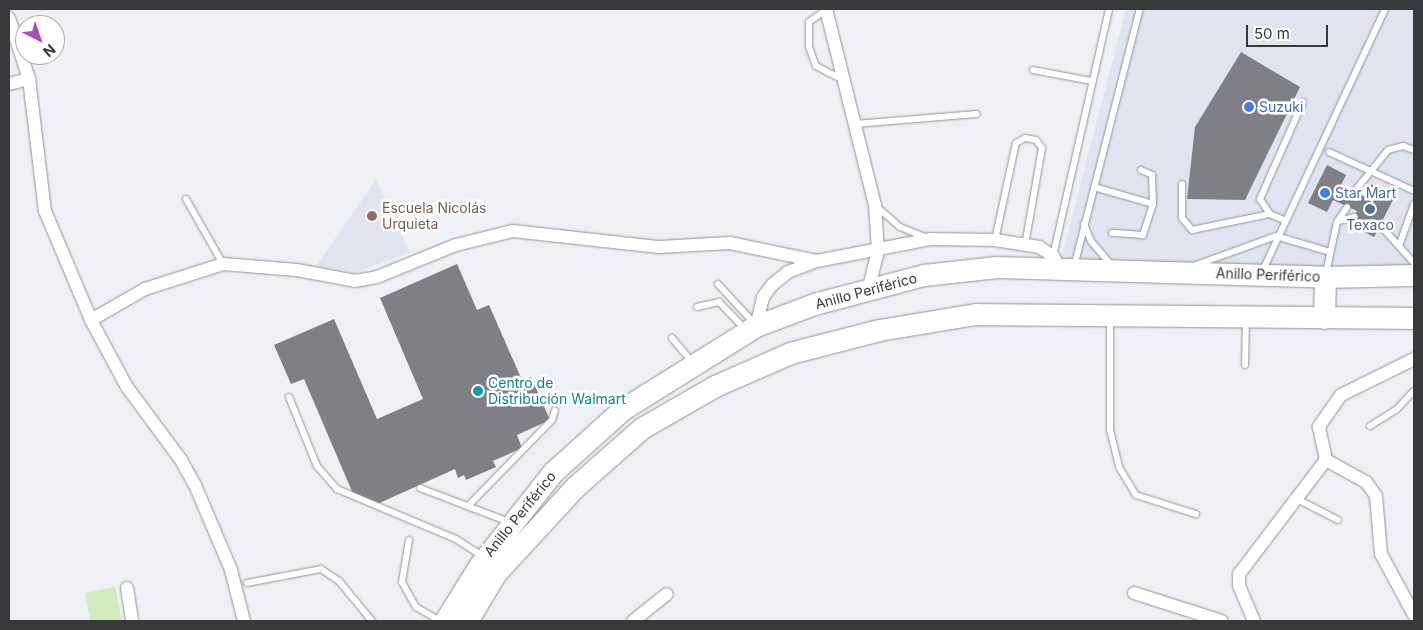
<!DOCTYPE html>
<html>
<head>
<meta charset="utf-8">
<style>
	body { margin:0 }
	#map { position:relative; width:1423px; height:630px; overflow:hidden; background:#eff0f6; font-family:Inter,sans-serif }
	div>[style] { position:absolute }
	[style*='--x'] { left:calc(var(--x)*1px); top:calc(var(--y)*1px); width:calc(var(--w)*1px); rotate:calc(var(--a)*1deg) }
	.built>* { inset:0; background:#e0e4f0 }
	.green>* { inset:0; background:#d2ecbd }
	.building>* { inset:0; background:#7e8085 }
	.roads { filter:drop-shadow(0 0 1px #919398) drop-shadow(0 0 1px #919398) }
	.service>* { height:6px; margin:-3px; padding:0 3px; transform-origin:3px; border-radius:3px; background:#fff }
	.minor>* { height:12px; margin:-6px; padding:0 6px; transform-origin:6px; border-radius:6px; background:#fff }
	.trunk>* { height:21px; margin:-10.5px; padding:0 10.5px; transform-origin:10.5px; border-radius:10.5px; background:#fff }
	.dots>* { width:14px; height:14px; translate:-50% -50%; box-sizing:border-box; border:2px solid #fff; border-radius:50% }
	span { translate:-50% -50%; white-space:nowrap; text-align:center; line-height:1.15; -webkit-text-stroke:5px #fff; paint-order:stroke }
	.shop-label { font-size:14px; color:#366cbe }
	.left { translate:0 -50%; text-align:left }
	.education-label { font-size:14px; color:#785e54 }
	.service-label { font-size:14px; color:#4e5e75 }
	.street-label { font-size:14px; color:#37383a }
	.culture-label { font-size:14px; color:#0d838f }
	.frame { position:absolute; inset:0; border:10px solid #37383a; pointer-events:none }
	.north { position:absolute; left:15px; top:15px; width:50px; height:50px; box-sizing:border-box; background:#fff; border:1px solid #afafb0; border-radius:50%; rotate:139deg; font-size:14px; font-weight:700; line-height:20px; text-align:center; color:#37383a }
	.north::after { content:''; display:block; margin:auto; width:18px; height:22px; background:#ad4eb7; clip-path:polygon(50% 0,100% 100%,50% 72%,0 100%) }
	.scale { position:absolute; left:1246px; top:25px; width:82px; height:22px; box-sizing:border-box; border:2px solid #37383a; border-top:0; padding-left:6px; font-size:15px; line-height:18px; white-space:nowrap; color:#37383a; -webkit-text-stroke:4px #fff; paint-order:stroke }
</style>
</head>
<body>
<div id="map">
	<div class="built">
		<i style="clip-path:polygon(1126px 9px,1414px 9px,1414px 275px,1059px 267px)"></i>
		<i style="clip-path:polygon(376px 180px,410px 253px,354px 273px,316px 266px)"></i>
	</div>
	<div class="green">
		<i style="clip-path:polygon(115px 587px,122px 621px,90px 621px,85px 593px)"></i>
	</div>
	<div class="building">
		<i style="clip-path:polygon(1241px 52px,1300px 87px,1245px 200px,1187px 199px,1195px 127px)"></i>
		<i style="clip-path:polygon(1327px 165px,1346px 175px,1341px 185px,1365px 197px,1371px 184px,1395px 196px,1374px 237px,1350px 225px,1357px 211px,1333px 200px,1327px 212px,1308px 203px)"></i>
		<i style="clip-path:polygon(457px 264px,477px 310px,489px 305px,522px 380px,531px 377px,550px 420px,517px 435px,522px 448px,493px 461px,496px 467px,466px 480px,464px 475px,458px 478px,455px 469px,375px 505px,354px 496px,304px 379px,291px 384px,274px 345px,334px 319px,377px 419px,423px 399px,380px 298px)"></i>
	</div>
	<div class="roads">
		<div class="service">
			<i style="--x:826;--y:10;--w:21;--a:145"></i>
			<i style="--x:809;--y:22;--w:25;--a:90"></i>
			<i style="--x:809;--y:47;--w:20;--a:70"></i>
			<i style="--x:816;--y:66;--w:28;--a:27"></i>
			<i style="--x:1033;--y:70;--w:60;--a:10.6"></i>
			<i style="--x:855;--y:124;--w:122;--a:-4.7"></i>
			<i style="--x:1329;--y:152;--w:94;--a:24.6"></i>
			<i style="--x:1141;--y:170;--w:12;--a:24"></i>
			<i style="--x:1152;--y:175;--w:29;--a:88"></i>
			<i style="--x:1182;--y:184;--w:34;--a:90"></i>
			<i style="--x:1182;--y:218;--w:16;--a:50"></i>
			<i style="--x:1192;--y:230;--w:80;--a:-11.6"></i>
			<i style="--x:1094;--y:187;--w:61;--a:16.1"></i>
			<i style="--x:1153;--y:204;--w:33;--a:108"></i>
			<i style="--x:1143;--y:235;--w:31;--a:-176"></i>
			<i style="--x:1354;--y:192;--w:54;--a:-51"></i>
			<i style="--x:1388;--y:150;--w:16;--a:-15"></i>
			<i style="--x:1403;--y:146;--w:12;--a:20"></i>
			<i style="--x:186;--y:199;--w:75;--a:60.4"></i>
			<i style="--x:877;--y:207;--w:30;--a:41"></i>
			<i style="--x:900;--y:227;--w:29;--a:22"></i>
			<i style="--x:1284;--y:220;--w:15;--a:-157"></i>
			<i style="--x:1270;--y:214;--w:18;--a:-124"></i>
			<i style="--x:1260;--y:199;--w:106;--a:-66.1"></i>
			<i style="--x:1339;--y:221;--w:16;--a:-15"></i>
			<i style="--x:1084;--y:224;--w:18;--a:68"></i>
			<i style="--x:1091;--y:241;--w:31;--a:50"></i>
			<i style="--x:1380;--y:225;--w:51;--a:48.2"></i>
			<i style="--x:995;--y:240;--w:99;--a:-77.8"></i>
			<i style="--x:1016;--y:143;--w:10;--a:-29"></i>
			<i style="--x:1025;--y:138;--w:11;--a:10"></i>
			<i style="--x:1036;--y:140;--w:10;--a:53"></i>
			<i style="--x:1042;--y:148;--w:98;--a:99.9"></i>
			<i style="--x:1399;--y:246;--w:45;--a:-70.3"></i>
			<i style="--x:1053;--y:256;--w:253;--a:-77.2"></i>
			<i style="--x:1196;--y:265;--w:85;--a:-19.9"></i>
			<i style="--x:1276;--y:236;--w:56;--a:16.5"></i>
			<i style="--x:1074;--y:267;--w:266;--a:-75.7"></i>
			<i style="--x:1262;--y:272;--w:290;--a:-64.9"></i>
			<i style="--x:1326;--y:273;--w:52;--a:-77.8"></i>
			<i style="--x:1337;--y:222;--w:18;--a:-56"></i>
			<i style="--x:718;--y:284;--w:53;--a:47.3"></i>
			<i style="--x:697;--y:307;--w:23;--a:-13"></i>
			<i style="--x:719;--y:302;--w:37;--a:46"></i>
			<i style="--x:1110;--y:319;--w:111;--a:90"></i>
			<i style="--x:1110;--y:430;--w:38;--a:76"></i>
			<i style="--x:1119;--y:467;--w:33;--a:59"></i>
			<i style="--x:1136;--y:495;--w:63;--a:17.6"></i>
			<i style="--x:672;--y:338;--w:33;--a:50"></i>
			<i style="--x:1245;--y:365;--w:47;--a:-88.8"></i>
			<i style="--x:289;--y:397;--w:74;--a:67.9"></i>
			<i style="--x:317;--y:466;--w:30;--a:49"></i>
			<i style="--x:337;--y:489;--w:129;--a:22.8"></i>
			<i style="--x:456;--y:539;--w:31;--a:33"></i>
			<i style="--x:1370;--y:426;--w:31;--a:-32"></i>
			<i style="--x:1396;--y:410;--w:26;--a:-47"></i>
			<i style="--x:420;--y:488;--w:95;--a:20.9"></i>
			<i style="--x:1297;--y:499;--w:46;--a:27.1"></i>
			<i style="--x:468;--y:506;--w:120;--a:-45.7"></i>
			<i style="--x:552;--y:420;--w:10;--a:-73"></i>
			<i style="--x:409;--y:540;--w:43;--a:99.5"></i>
			<i style="--x:402;--y:582;--w:29;--a:61"></i>
			<i style="--x:416;--y:607;--w:28;--a:30"></i>
			<i style="--x:247;--y:583;--w:75;--a:-10.7"></i>
			<i style="--x:321;--y:569;--w:22;--a:34"></i>
			<i style="--x:339;--y:581;--w:52;--a:50.5"></i>
		</div>
		<div class="minor">
			<i style="--x:826;--y:9;--w:202;--a:76"></i>
			<i style="--x:875;--y:205;--w:46;--a:86.3"></i>
			<i style="--x:878;--y:251;--w:38;--a:104"></i>
			<i style="--x:9;--y:18;--w:64;--a:71.8"></i>
			<i style="--x:29;--y:79;--w:133;--a:83.1"></i>
			<i style="--x:45;--y:211;--w:118;--a:67.1"></i>
			<i style="--x:91;--y:320;--w:76;--a:61.8"></i>
			<i style="--x:127;--y:387;--w:91;--a:53.5"></i>
			<i style="--x:181;--y:460;--w:29;--a:61"></i>
			<i style="--x:195;--y:485;--w:92;--a:67"></i>
			<i style="--x:231;--y:570;--w:53;--a:75.7"></i>
			<i style="--x:9;--y:84;--w:21;--a:-14"></i>
			<i style="--x:91;--y:320;--w:62;--a:-29.9"></i>
			<i style="--x:145;--y:289;--w:82;--a:-17.8"></i>
			<i style="--x:223;--y:264;--w:74;--a:4.6"></i>
			<i style="--x:297;--y:270;--w:59;--a:10.7"></i>
			<i style="--x:355;--y:281;--w:22;--a:-10"></i>
			<i style="--x:377;--y:277;--w:85;--a:-22.1"></i>
			<i style="--x:456;--y:245;--w:59;--a:-13.8"></i>
			<i style="--x:513;--y:231;--w:147;--a:6.3"></i>
			<i style="--x:659;--y:247;--w:71;--a:-3.2"></i>
			<i style="--x:730;--y:243;--w:89;--a:11.7"></i>
			<i style="--x:756;--y:326;--w:30;--a:-76"></i>
			<i style="--x:763;--y:297;--w:15;--a:-53"></i>
			<i style="--x:772;--y:285;--w:21;--a:-39"></i>
			<i style="--x:788;--y:272;--w:31;--a:-21"></i>
			<i style="--x:817;--y:261;--w:115;--a:-11"></i>
			<i style="--x:930;--y:239;--w:65;--a:0.9"></i>
			<i style="--x:995;--y:240;--w:45;--a:9"></i>
			<i style="--x:1039;--y:247;--w:17;--a:33"></i>
			<i style="--x:1053;--y:256;--w:13;--a:61"></i>
			<i style="--x:1414;--y:359;--w:81;--a:153.7"></i>
			<i style="--x:1341;--y:395;--w:39;--a:125"></i>
			<i style="--x:1319;--y:427;--w:34;--a:78"></i>
			<i style="--x:1326;--y:460;--w:46;--a:28.8"></i>
			<i style="--x:1366;--y:482;--w:17;--a:54"></i>
			<i style="--x:1376;--y:496;--w:58;--a:85.1"></i>
			<i style="--x:1381;--y:554;--w:69;--a:61.6"></i>
			<i style="--x:127;--y:588;--w:33;--a:81"></i>
			<i style="--x:1134;--y:593;--w:92;--a:17.7"></i>
			<i style="--x:633;--y:621;--w:43;--a:-38.5"></i>
			<i style="--x:1254;--y:621;--w:38;--a:-113"></i>
			<i style="--x:1239;--y:586;--w:12;--a:-90"></i>
			<i style="--x:1239;--y:574;--w:143;--a:-52.7"></i>
		</div>
		<div class="trunk">
			<i style="--x:1324;--y:318;--w:41;--a:-88.6"></i>
			<i style="--x:445;--y:621;--w:65;--a:-58.3"></i>
			<i style="--x:479;--y:566;--w:120;--a:-51.8"></i>
			<i style="--x:553;--y:472;--w:94;--a:-42"></i>
			<i style="--x:623;--y:409;--w:157;--a:-32"></i>
			<i style="--x:756;--y:326;--w:62;--a:-20.8"></i>
			<i style="--x:814;--y:304;--w:114;--a:-14.8"></i>
			<i style="--x:924;--y:275;--w:73;--a:-6.3"></i>
			<i style="--x:997;--y:267;--w:328;--a:1.7"></i>
			<i style="--x:1325;--y:277;--w:89;--a:-1.3"></i>
			<i style="--x:467;--y:621;--w:55;--a:-59.2"></i>
			<i style="--x:495;--y:574;--w:118;--a:-47.4"></i>
			<i style="--x:575;--y:487;--w:89;--a:-41.4"></i>
			<i style="--x:642;--y:428;--w:84;--a:-29.9"></i>
			<i style="--x:715;--y:386;--w:82;--a:-23.7"></i>
			<i style="--x:790;--y:353;--w:92;--a:-14.5"></i>
			<i style="--x:879;--y:330;--w:98;--a:-9.4"></i>
			<i style="--x:976;--y:314;--w:438;--a:0.5"></i>
		</div>
	</div>
	<div class="dots">
		<i style="left:1249px;top:107px;background:#3f7fe0"></i>
		<i style="left:1325px;top:193px;background:#3f7fe0"></i>
		<i style="left:1370px;top:209px;background:#5c6f8a"></i>
		<i style="left:372px;top:216px;background:#8d6e63"></i>
		<i style="left:478px;top:391px;background:#0f9aa8"></i>
	</div>
	<div class="shop-label">
		<span class="left" style="left:1259px;top:107px">Suzuki</span>
		<span class="left" style="left:1335px;top:193px">Star Mart</span>
	</div>
	<div class="education-label">
		<span class="left" style="left:382px;top:216px">Escuela Nicolás<br>Urquieta</span>
	</div>
	<div class="service-label">
		<span style="left:1370px;top:225px">Texaco</span>
	</div>
	<div class="street-label">
		<span style="left:1268px;top:275px;rotate:2deg">Anillo Periférico</span>
		<span style="left:866px;top:291px;rotate:-15deg">Anillo Periférico</span>
		<span style="left:520px;top:514px;rotate:-51deg">Anillo Periférico</span>
	</div>
	<div class="culture-label">
		<span class="left" style="left:488px;top:391px">Centro de<br>Distribución Walmart</span>
	</div>
	<div class="frame"></div>
	<div class="north">N</div>
	<div class="scale">50 m</div>
</div>
</body>
</html>
